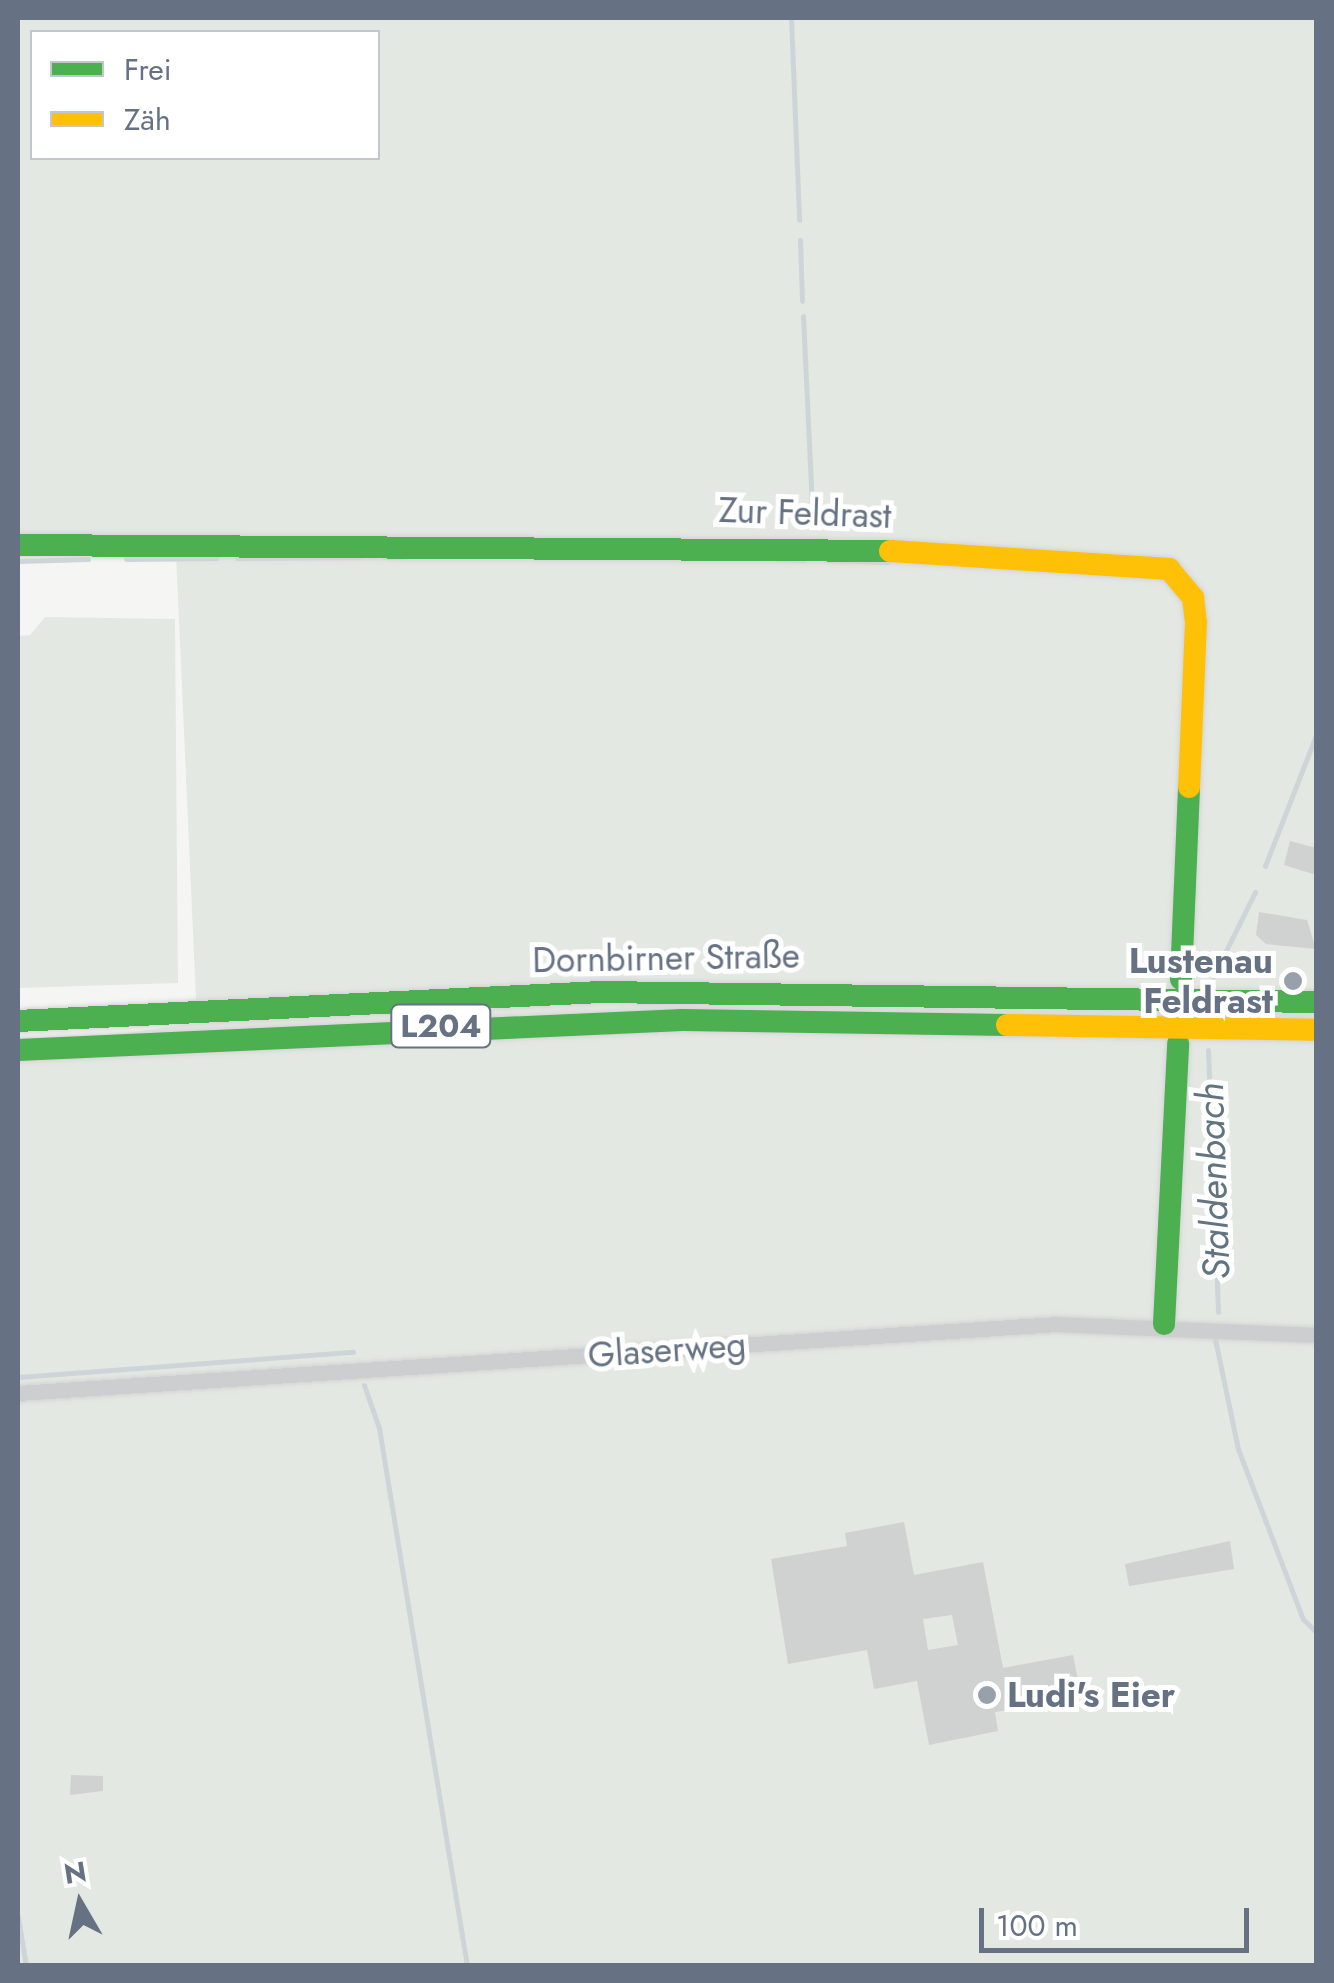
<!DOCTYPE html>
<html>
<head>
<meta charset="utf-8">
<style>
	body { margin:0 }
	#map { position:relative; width:1334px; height:1983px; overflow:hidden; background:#f5f6f4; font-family:Jost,sans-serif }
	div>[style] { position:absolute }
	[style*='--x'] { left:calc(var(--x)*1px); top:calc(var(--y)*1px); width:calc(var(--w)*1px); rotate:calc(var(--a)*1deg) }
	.green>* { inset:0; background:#e4e8e2 }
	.stream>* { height:5px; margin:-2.5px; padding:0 2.5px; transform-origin:2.5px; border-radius:2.5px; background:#ced5d9 }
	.building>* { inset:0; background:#d0d1d1 }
	.roads { filter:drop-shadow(0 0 2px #d2d4d4) drop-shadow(0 0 2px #d2d4d4) }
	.street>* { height:15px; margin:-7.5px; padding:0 7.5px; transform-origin:7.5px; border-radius:7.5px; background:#cdcecf }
	.fast>* { height:22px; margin:-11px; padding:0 11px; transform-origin:11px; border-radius:11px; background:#4caf50 }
	.slow>* { height:22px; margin:-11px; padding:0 11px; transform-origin:11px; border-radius:11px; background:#ffc107 }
	.dots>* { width:28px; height:28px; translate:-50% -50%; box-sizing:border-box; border:5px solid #fff; border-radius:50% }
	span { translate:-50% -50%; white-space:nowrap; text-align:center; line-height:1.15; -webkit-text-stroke:10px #fff; paint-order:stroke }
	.shield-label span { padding:2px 8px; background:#fff; border:2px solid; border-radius:8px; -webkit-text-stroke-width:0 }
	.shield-label { font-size:32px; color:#667284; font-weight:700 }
	.street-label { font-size:35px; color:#667284 }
	.poi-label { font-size:35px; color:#667284; font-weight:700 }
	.right { translate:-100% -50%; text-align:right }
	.left { translate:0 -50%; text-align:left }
	.water-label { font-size:38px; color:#617480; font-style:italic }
	.frame { position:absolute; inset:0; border:20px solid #667284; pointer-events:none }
	.legend { position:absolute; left:30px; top:30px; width:350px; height:130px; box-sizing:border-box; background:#fff; border:2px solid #c2c7ce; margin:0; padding:12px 18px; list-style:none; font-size:30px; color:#667284 }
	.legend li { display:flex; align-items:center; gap:20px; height:50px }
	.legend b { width:50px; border:2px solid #c2c7ce }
	.north { position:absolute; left:30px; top:1853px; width:100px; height:100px; -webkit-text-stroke:8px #fff; paint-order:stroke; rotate:351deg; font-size:28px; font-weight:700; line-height:40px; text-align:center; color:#667284 }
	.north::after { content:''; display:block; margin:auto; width:35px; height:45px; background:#667284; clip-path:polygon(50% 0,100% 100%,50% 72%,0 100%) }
	.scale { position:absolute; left:979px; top:1908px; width:270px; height:45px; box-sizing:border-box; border:5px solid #667284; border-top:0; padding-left:12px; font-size:30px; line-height:35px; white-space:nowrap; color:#667284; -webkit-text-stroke:8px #fff; paint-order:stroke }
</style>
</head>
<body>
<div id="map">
	<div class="green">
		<i style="clip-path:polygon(evenodd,18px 18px,1316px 18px,1316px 1965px,18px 1965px,18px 1048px,197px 1023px,176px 554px,18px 540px,18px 18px,32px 32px,378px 32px,378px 158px,32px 158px,32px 32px)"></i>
		<i style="clip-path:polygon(45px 617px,175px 619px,178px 983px,18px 988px,18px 636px,30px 635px)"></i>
	</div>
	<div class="stream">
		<i style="--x:791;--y:18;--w:202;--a:87.7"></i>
		<i style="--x:800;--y:240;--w:61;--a:88.1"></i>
		<i style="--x:803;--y:316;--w:193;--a:87.3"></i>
		<i style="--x:384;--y:557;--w:20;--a:0"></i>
		<i style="--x:237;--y:558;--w:122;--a:-0.5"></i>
		<i style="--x:126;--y:559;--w:90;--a:-0.6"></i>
		<i style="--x:776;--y:559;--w:28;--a:2"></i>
		<i style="--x:825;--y:560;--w:63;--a:1.8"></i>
		<i style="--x:18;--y:561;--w:70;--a:-1.6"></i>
		<i style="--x:1265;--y:866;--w:141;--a:-68.7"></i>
		<i style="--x:1213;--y:977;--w:95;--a:-63.7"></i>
		<i style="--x:1208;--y:1050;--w:262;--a:87.8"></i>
		<i style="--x:1215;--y:1339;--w:112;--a:78.2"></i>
		<i style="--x:1238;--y:1449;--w:182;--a:69.1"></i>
		<i style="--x:1303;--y:1619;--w:18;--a:45"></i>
		<i style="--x:18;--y:1377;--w:336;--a:-4.3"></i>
		<i style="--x:364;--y:1385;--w:46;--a:70.8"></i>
		<i style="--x:379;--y:1428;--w:545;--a:80.71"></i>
		<i style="--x:18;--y:1917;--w:50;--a:80.7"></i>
	</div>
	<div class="building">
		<i style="clip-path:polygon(1290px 841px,1316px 848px,1316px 875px,1284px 865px)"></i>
		<i style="clip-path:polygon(1259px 912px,1307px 920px,1316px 949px,1266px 944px,1256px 935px)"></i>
		<i style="clip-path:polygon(evenodd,904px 1522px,914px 1575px,983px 1562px,1003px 1668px,1073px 1655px,1079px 1685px,1013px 1697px,1015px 1709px,995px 1712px,998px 1731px,929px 1745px,917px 1681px,874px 1689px,867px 1650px,788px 1664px,771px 1559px,847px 1546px,845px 1533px,904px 1522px,952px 1615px,958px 1645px,928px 1650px,923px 1619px,952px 1615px)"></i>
		<i style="clip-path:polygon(1230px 1541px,1234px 1569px,1129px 1586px,1125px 1564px)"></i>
		<i style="clip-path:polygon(71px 1775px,103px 1776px,103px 1791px,70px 1795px)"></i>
	</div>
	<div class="roads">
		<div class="street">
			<i style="--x:18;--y:1393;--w:1040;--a:-3.8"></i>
			<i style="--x:1056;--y:1324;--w:260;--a:2.4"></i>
		</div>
		<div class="fast">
			<i style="--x:18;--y:545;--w:872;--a:0.39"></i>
			<i style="--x:1181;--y:979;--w:192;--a:-87.6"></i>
			<i style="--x:18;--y:1021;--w:584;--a:-2.85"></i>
			<i style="--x:601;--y:992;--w:715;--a:0.8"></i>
			<i style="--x:18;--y:1050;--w:665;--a:-2.59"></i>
			<i style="--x:682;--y:1020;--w:325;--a:0.9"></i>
			<i style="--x:1164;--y:1324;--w:281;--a:-87.1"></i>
		</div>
		<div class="slow">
			<i style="--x:890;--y:551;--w:280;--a:3.7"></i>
			<i style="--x:1169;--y:569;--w:38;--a:50"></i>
			<i style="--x:1193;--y:598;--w:24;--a:83"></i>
			<i style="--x:1196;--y:622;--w:165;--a:92.4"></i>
			<i style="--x:1007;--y:1025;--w:309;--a:0.9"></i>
		</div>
	</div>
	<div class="dots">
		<i style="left:1293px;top:981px;background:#98a0ab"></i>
		<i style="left:987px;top:1695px;background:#98a0ab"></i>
	</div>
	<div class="shield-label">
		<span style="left:441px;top:1026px">L204</span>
	</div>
	<div class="street-label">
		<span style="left:805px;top:513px;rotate:2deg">Zur Feldrast</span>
		<span style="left:666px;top:958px;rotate:-1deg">Dornbirner Straße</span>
		<span style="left:667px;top:1350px;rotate:-4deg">Glaserweg</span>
	</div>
	<div class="poi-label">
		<span class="right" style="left:1273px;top:981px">Lustenau<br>Feldrast</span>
		<span class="left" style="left:1007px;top:1695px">Ludi's Eier</span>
	</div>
	<div class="water-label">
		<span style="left:1213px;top:1181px;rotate:-92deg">Staldenbach</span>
	</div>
	<div class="frame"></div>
	<ul class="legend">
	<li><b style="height:12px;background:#4caf50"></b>Frei</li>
	<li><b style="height:12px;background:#ffc107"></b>Zäh</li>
	</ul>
	<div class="north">N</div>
	<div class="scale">100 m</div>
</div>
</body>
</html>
